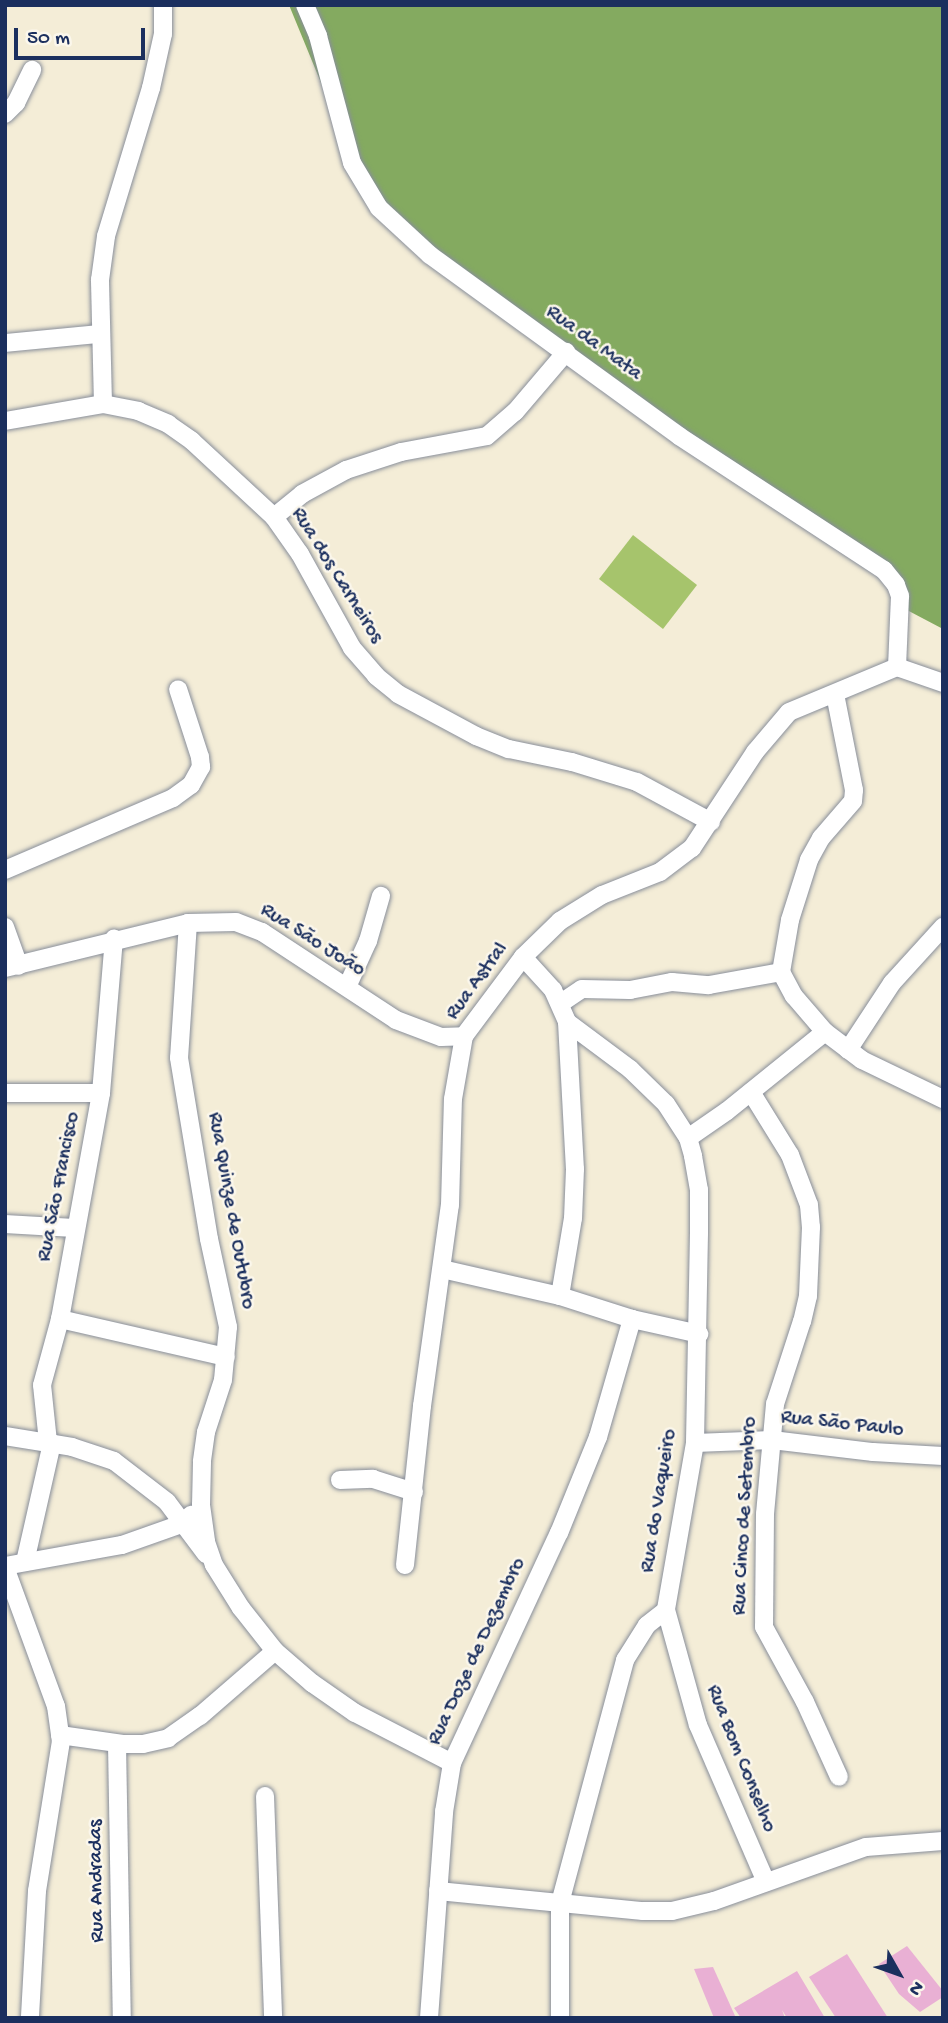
<!DOCTYPE html>
<html>
<head>
<meta charset="utf-8">
<style>
	body { margin:0 }
	#map { position:relative; width:948px; height:2023px; overflow:hidden; background:#f4edd7; font-family:"Gochi Hand",sans-serif }
	div>[style] { position:absolute }
	[style*='--x'] { left:calc(var(--x)*1px); top:calc(var(--y)*1px); width:calc(var(--w)*1px); rotate:calc(var(--a)*1deg) }
	.green>* { inset:0; background:#a6c46c }
	.forest>* { inset:0; background:#84aa60 }
	.building>* { inset:0; background:#e9b0d4 }
	.roads { filter:drop-shadow(0 0 2px #888e9a) drop-shadow(0 0 2px #888e9a) }
	.minor>* { height:18px; margin:-9px; padding:0 9px; transform-origin:9px; border-radius:9px; background:#fff }
	span { translate:-50% -50%; white-space:nowrap; text-align:center; line-height:1.15; -webkit-text-stroke:5px #fbf7ec; paint-order:stroke }
	.street-label { font-size:21px; color:#1b2f5e }
	.frame { position:absolute; inset:0; border:7px solid #1b2f5e; pointer-events:none }
	.north { position:absolute; left:864px; top:1939px; width:70px; height:70px; -webkit-text-stroke:5px #fbf7ec; paint-order:stroke; rotate:130deg; font-size:19px; font-weight:700; line-height:28px; text-align:center; color:#1b2f5e }
	.north::after { content:''; display:block; margin:auto; width:24px; height:32px; background:#1b2f5e; clip-path:polygon(50% 0,100% 100%,50% 72%,0 100%) }
	.scale { position:absolute; left:14px; top:28px; width:131px; height:32px; box-sizing:border-box; border:4px solid #1b2f5e; border-top:0; padding-left:9px; font-size:21px; line-height:24px; white-space:nowrap; color:#1b2f5e; -webkit-text-stroke:5px #fbf7ec; paint-order:stroke }
</style>
</head>
<body>
<div id="map">
	<div class="green">
		<i style="clip-path:polygon(633px 535px,697px 585px,663px 629px,599px 579px)"></i>
	</div>
	<div class="forest">
		<i style="clip-path:polygon(289px 5px,943px 5px,943px 629px,905px 609px,902px 578px,432px 256px,401px 229px,352px 158px)"></i>
	</div>
	<div class="building">
		<i style="clip-path:polygon(907px 1946px,943px 1991px,943px 1997px,920px 2012px,899px 1994px,879px 1964px)"></i>
		<i style="clip-path:polygon(847px 1954px,888px 2018px,836px 2018px,809px 1977px)"></i>
		<i style="clip-path:polygon(713px 1967px,736px 2018px,714px 2018px,694px 1969px)"></i>
		<i style="clip-path:polygon(797px 1971px,825px 2018px,787px 2018px,782px 2010px,785px 2018px,741px 2018px,734px 2008px)"></i>
	</div>
	<div class="roads">
		<div class="minor">
			<i style="--x:305;--y:5;--w:34;--a:67"></i>
			<i style="--x:318;--y:36;--w:131;--a:75"></i>
			<i style="--x:352;--y:163;--w:52;--a:59"></i>
			<i style="--x:379;--y:208;--w:69;--a:42.7"></i>
			<i style="--x:430;--y:255;--w:308;--a:36"></i>
			<i style="--x:679;--y:436;--w:245;--a:33.2"></i>
			<i style="--x:884;--y:570;--w:19;--a:51"></i>
			<i style="--x:896;--y:585;--w:12;--a:70"></i>
			<i style="--x:900;--y:596;--w:71;--a:92.4"></i>
			<i style="--x:5;--y:114;--w:16;--a:-45"></i>
			<i style="--x:16;--y:103;--w:37;--a:-64"></i>
			<i style="--x:5;--y:343;--w:94;--a:-5.5"></i>
			<i style="--x:103;--y:404;--w:124;--a:-91.4"></i>
			<i style="--x:100;--y:280;--w:44;--a:-82.2"></i>
			<i style="--x:106;--y:236;--w:155;--a:-73.1"></i>
			<i style="--x:151;--y:88;--w:55;--a:-77.5"></i>
			<i style="--x:163;--y:34;--w:29;--a:-90"></i>
			<i style="--x:5;--y:421;--w:99;--a:-9.8"></i>
			<i style="--x:103;--y:404;--w:36;--a:11"></i>
			<i style="--x:138;--y:411;--w:33;--a:23"></i>
			<i style="--x:168;--y:424;--w:29;--a:35"></i>
			<i style="--x:192;--y:441;--w:112;--a:42.8"></i>
			<i style="--x:274;--y:517;--w:45;--a:54.9"></i>
			<i style="--x:300;--y:554;--w:107;--a:61"></i>
			<i style="--x:352;--y:648;--w:37;--a:49"></i>
			<i style="--x:376;--y:676;--w:28;--a:39"></i>
			<i style="--x:398;--y:694;--w:89;--a:28.3"></i>
			<i style="--x:476;--y:736;--w:35;--a:22"></i>
			<i style="--x:509;--y:749;--w:64;--a:11.7"></i>
			<i style="--x:572;--y:762;--w:68;--a:17.1"></i>
			<i style="--x:637;--y:782;--w:84;--a:28.4"></i>
			<i style="--x:274;--y:517;--w:36;--a:-39"></i>
			<i style="--x:302;--y:494;--w:50;--a:-28.6"></i>
			<i style="--x:346;--y:470;--w:58;--a:-18.1"></i>
			<i style="--x:401;--y:452;--w:87;--a:-10.5"></i>
			<i style="--x:487;--y:436;--w:37;--a:-41"></i>
			<i style="--x:515;--y:412;--w:79;--a:-49.6"></i>
			<i style="--x:835;--y:694;--w:98;--a:78.8"></i>
			<i style="--x:854;--y:790;--w:11;--a:95"></i>
			<i style="--x:853;--y:801;--w:49;--a:130.9"></i>
			<i style="--x:821;--y:838;--w:25;--a:119"></i>
			<i style="--x:809;--y:860;--w:63;--a:107.6"></i>
			<i style="--x:790;--y:920;--w:53;--a:99.8"></i>
			<i style="--x:781;--y:972;--w:27;--a:62"></i>
			<i style="--x:794;--y:996;--w:48;--a:49.3"></i>
			<i style="--x:825;--y:1032;--w:46;--a:37.1"></i>
			<i style="--x:862;--y:1060;--w:90;--a:25.7"></i>
			<i style="--x:5;--y:870;--w:183;--a:-23.2"></i>
			<i style="--x:173;--y:798;--w:22;--a:-36"></i>
			<i style="--x:191;--y:785;--w:21;--a:-61"></i>
			<i style="--x:201;--y:767;--w:10;--a:-96"></i>
			<i style="--x:200;--y:757;--w:71;--a:-107.9"></i>
			<i style="--x:188;--y:923;--w:135;--a:93.8"></i>
			<i style="--x:179;--y:1058;--w:183;--a:80.6"></i>
			<i style="--x:209;--y:1239;--w:90;--a:77.8"></i>
			<i style="--x:228;--y:1327;--w:53;--a:95.4"></i>
			<i style="--x:223;--y:1380;--w:55;--a:108.1"></i>
			<i style="--x:206;--y:1432;--w:30;--a:98"></i>
			<i style="--x:202;--y:1462;--w:43;--a:91.3"></i>
			<i style="--x:201;--y:1505;--w:37;--a:82"></i>
			<i style="--x:206;--y:1542;--w:24;--a:71"></i>
			<i style="--x:214;--y:1565;--w:51;--a:57.9"></i>
			<i style="--x:241;--y:1608;--w:55;--a:51.7"></i>
			<i style="--x:275;--y:1651;--w:49;--a:40.9"></i>
			<i style="--x:312;--y:1683;--w:52;--a:34.9"></i>
			<i style="--x:355;--y:1713;--w:109;--a:27.3"></i>
			<i style="--x:5;--y:927;--w:41;--a:70.3"></i>
			<i style="--x:523;--y:957;--w:45;--a:47.7"></i>
			<i style="--x:553;--y:990;--w:35;--a:66"></i>
			<i style="--x:567;--y:1022;--w:147;--a:86.9"></i>
			<i style="--x:575;--y:1169;--w:49;--a:92.3"></i>
			<i style="--x:573;--y:1218;--w:79;--a:99.5"></i>
			<i style="--x:5;--y:968;--w:188;--a:-13.8"></i>
			<i style="--x:188;--y:923;--w:48;--a:-1.2"></i>
			<i style="--x:236;--y:922;--w:28;--a:21"></i>
			<i style="--x:262;--y:932;--w:160;--a:33.3"></i>
			<i style="--x:396;--y:1020;--w:48;--a:20.7"></i>
			<i style="--x:441;--y:1037;--w:23;--a:-2"></i>
			<i style="--x:347;--y:987;--w:51;--a:-65.5"></i>
			<i style="--x:368;--y:941;--w:47;--a:-73.9"></i>
			<i style="--x:561;--y:1003;--w:25;--a:-34"></i>
			<i style="--x:582;--y:989;--w:48;--a:1.2"></i>
			<i style="--x:630;--y:990;--w:43;--a:-10.8"></i>
			<i style="--x:672;--y:982;--w:37;--a:5"></i>
			<i style="--x:709;--y:985;--w:73;--a:-10.2"></i>
			<i style="--x:567;--y:1022;--w:79;--a:36.7"></i>
			<i style="--x:630;--y:1069;--w:50;--a:44.2"></i>
			<i style="--x:666;--y:1104;--w:40;--a:57.1"></i>
			<i style="--x:688;--y:1138;--w:19;--a:74"></i>
			<i style="--x:693;--y:1156;--w:35;--a:80"></i>
			<i style="--x:699;--y:1190;--w:43;--a:90"></i>
			<i style="--x:699;--y:1233;--w:210;--a:91.1"></i>
			<i style="--x:695;--y:1443;--w:169;--a:99.9"></i>
			<i style="--x:666;--y:1610;--w:119;--a:74.5"></i>
			<i style="--x:698;--y:1725;--w:171;--a:66.6"></i>
			<i style="--x:848;--y:1050;--w:80;--a:-56.7"></i>
			<i style="--x:892;--y:983;--w:76;--a:-47.7"></i>
			<i style="--x:751;--y:1092;--w:74;--a:58.2"></i>
			<i style="--x:790;--y:1155;--w:53;--a:69.2"></i>
			<i style="--x:809;--y:1205;--w:22;--a:85"></i>
			<i style="--x:811;--y:1227;--w:69;--a:92.5"></i>
			<i style="--x:808;--y:1296;--w:26;--a:103"></i>
			<i style="--x:802;--y:1321;--w:87;--a:108"></i>
			<i style="--x:775;--y:1404;--w:110;--a:95.2"></i>
			<i style="--x:765;--y:1514;--w:113;--a:90.5"></i>
			<i style="--x:764;--y:1627;--w:85;--a:61.3"></i>
			<i style="--x:805;--y:1702;--w:82;--a:65.6"></i>
			<i style="--x:5;--y:1093;--w:96;--a:0"></i>
			<i style="--x:688;--y:1138;--w:47;--a:-34.7"></i>
			<i style="--x:727;--y:1111;--w:126;--a:-38.9"></i>
			<i style="--x:5;--y:1224;--w:69;--a:3.3"></i>
			<i style="--x:442;--y:1269;--w:121;--a:12.9"></i>
			<i style="--x:560;--y:1296;--w:76;--a:17.7"></i>
			<i style="--x:632;--y:1319;--w:69;--a:12.6"></i>
			<i style="--x:60;--y:1319;--w:170;--a:12.9"></i>
			<i style="--x:5;--y:1436;--w:68;--a:9.3"></i>
			<i style="--x:72;--y:1447;--w:44;--a:18.4"></i>
			<i style="--x:114;--y:1461;--w:67;--a:37.7"></i>
			<i style="--x:167;--y:1502;--w:65;--a:53.1"></i>
			<i style="--x:48;--y:1442;--w:57;--a:-96"></i>
			<i style="--x:42;--y:1385;--w:68;--a:-74.7"></i>
			<i style="--x:60;--y:1319;--w:230;--a:-79.7"></i>
			<i style="--x:101;--y:1093;--w:155;--a:-85.2"></i>
			<i style="--x:695;--y:1443;--w:77;--a:-2.2"></i>
			<i style="--x:772;--y:1440;--w:102;--a:6.8"></i>
			<i style="--x:873;--y:1452;--w:70;--a:3.3"></i>
			<i style="--x:340;--y:1480;--w:33;--a:-2"></i>
			<i style="--x:373;--y:1479;--w:43;--a:17.6"></i>
			<i style="--x:25;--y:1562;--w:122;--a:-77.2"></i>
			<i style="--x:405;--y:1565;--w:160;--a:-83.9"></i>
			<i style="--x:422;--y:1406;--w:203;--a:-82.1"></i>
			<i style="--x:450;--y:1205;--w:106;--a:-88.4"></i>
			<i style="--x:453;--y:1099;--w:64;--a:-80.1"></i>
			<i style="--x:464;--y:1036;--w:99;--a:-53.2"></i>
			<i style="--x:523;--y:957;--w:52;--a:-44.2"></i>
			<i style="--x:560;--y:921;--w:49;--a:-31.8"></i>
			<i style="--x:602;--y:895;--w:62;--a:-21.6"></i>
			<i style="--x:660;--y:872;--w:40;--a:-37"></i>
			<i style="--x:692;--y:848;--w:115;--a:-56.7"></i>
			<i style="--x:755;--y:752;--w:52;--a:-49.6"></i>
			<i style="--x:789;--y:712;--w:117;--a:-22.6"></i>
			<i style="--x:897;--y:667;--w:49;--a:19.2"></i>
			<i style="--x:5;--y:1566;--w:119;--a:-10.2"></i>
			<i style="--x:122;--y:1545;--w:66;--a:-19.5"></i>
			<i style="--x:184;--y:1523;--w:11;--a:-49"></i>
			<i style="--x:5;--y:1567;--w:148;--a:69.9"></i>
			<i style="--x:56;--y:1706;--w:35;--a:82"></i>
			<i style="--x:61;--y:1741;--w:152;--a:99.1"></i>
			<i style="--x:37;--y:1891;--w:127;--a:93.2"></i>
			<i style="--x:60;--y:1735;--w:65;--a:8"></i>
			<i style="--x:124;--y:1744;--w:19;--a:0"></i>
			<i style="--x:143;--y:1744;--w:26;--a:-13"></i>
			<i style="--x:168;--y:1738;--w:39;--a:-35"></i>
			<i style="--x:200;--y:1716;--w:99;--a:-40.9"></i>
			<i style="--x:117;--y:1744;--w:274;--a:89"></i>
			<i style="--x:265;--y:1796;--w:222;--a:87.9"></i>
			<i style="--x:438;--y:1891;--w:206;--a:5.6"></i>
			<i style="--x:643;--y:1911;--w:29;--a:0"></i>
			<i style="--x:672;--y:1911;--w:43;--a:-13.4"></i>
			<i style="--x:714;--y:1901;--w:161;--a:-19.6"></i>
			<i style="--x:866;--y:1847;--w:77;--a:-4.5"></i>
			<i style="--x:429;--y:2018;--w:207;--a:-85.8"></i>
			<i style="--x:444;--y:1812;--w:50;--a:-80.7"></i>
			<i style="--x:452;--y:1763;--w:254;--a:-65.1"></i>
			<i style="--x:559;--y:1533;--w:104;--a:-67.9"></i>
			<i style="--x:598;--y:1437;--w:123;--a:-73.9"></i>
			<i style="--x:560;--y:2018;--w:115;--a:-90"></i>
			<i style="--x:560;--y:1903;--w:252;--a:-75"></i>
			<i style="--x:625;--y:1660;--w:41;--a:-57.8"></i>
			<i style="--x:647;--y:1625;--w:24;--a:-38"></i>
		</div>
	</div>
	<div class="street-label">
		<span style="left:593px;top:344px;rotate:36deg">Rua da Mata</span>
		<span style="left:336px;top:576px;rotate:58deg">Rua dos Carneiros</span>
		<span style="left:312px;top:941px;rotate:32deg">Rua São João</span>
		<span style="left:478px;top:982px;rotate:-54deg">Rua Astral</span>
		<span style="left:60px;top:1187px;rotate:-79deg">Rua São Francisco</span>
		<span style="left:230px;top:1211px;rotate:80deg">Rua Quinze de Outubro</span>
		<span style="left:842px;top:1425px;rotate:6deg">Rua São Paulo</span>
		<span style="left:660px;top:1501px;rotate:-81deg">Rua do Vaqueiro</span>
		<span style="left:746px;top:1516px;rotate:-87deg">Rua Cinco de Setembro</span>
		<span style="left:478px;top:1652px;rotate:-65deg">Rua Doze de Dezembro</span>
		<span style="left:740px;top:1759px;rotate:68deg">Rua Bom Conselho</span>
		<span style="left:98px;top:1881px;rotate:-91deg">Rua Andradas</span>
	</div>
	<div class="frame"></div>
	<div class="north">N</div>
	<div class="scale">50 m</div>
</div>
</body>
</html>
